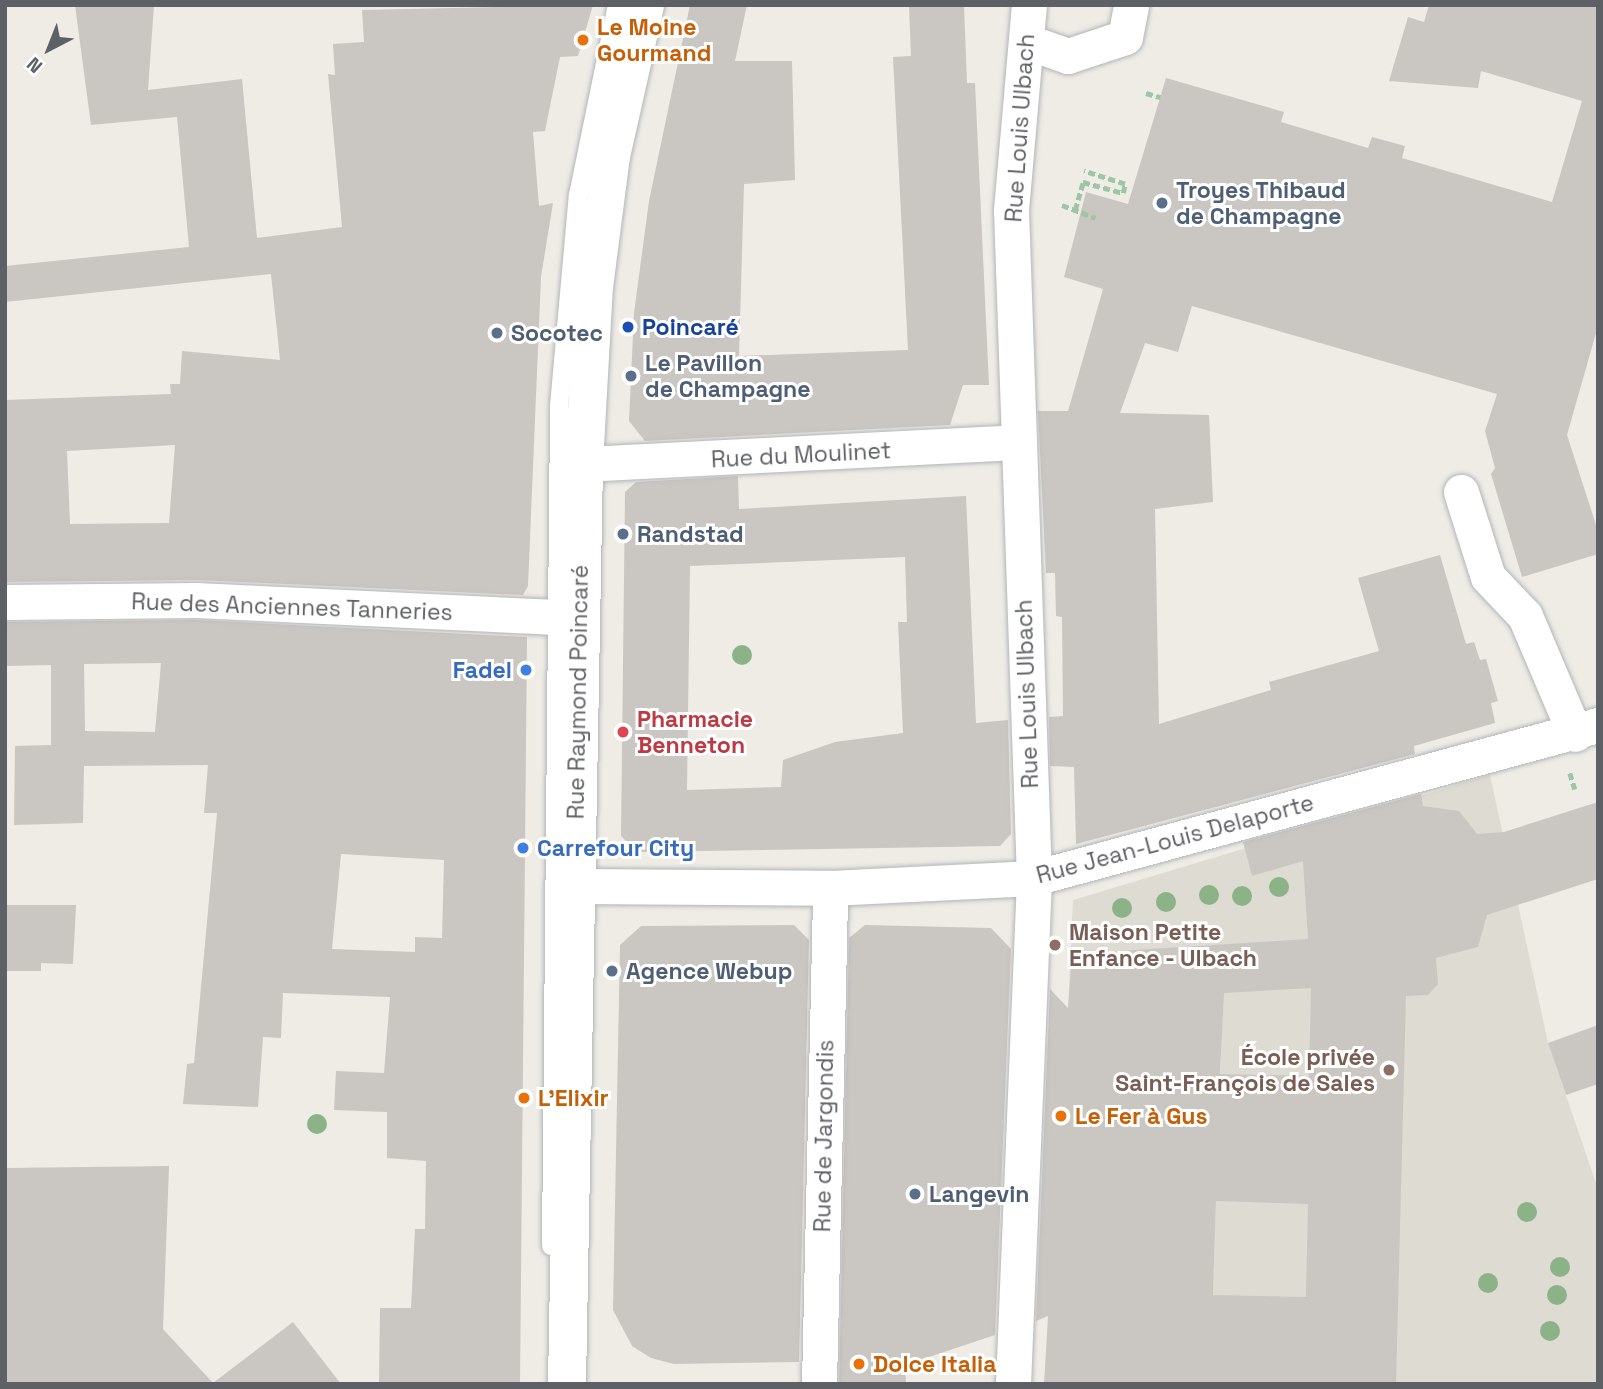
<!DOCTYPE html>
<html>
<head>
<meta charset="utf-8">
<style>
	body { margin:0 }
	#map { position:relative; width:1603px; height:1389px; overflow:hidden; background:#eeece5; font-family:"Space Grotesk",sans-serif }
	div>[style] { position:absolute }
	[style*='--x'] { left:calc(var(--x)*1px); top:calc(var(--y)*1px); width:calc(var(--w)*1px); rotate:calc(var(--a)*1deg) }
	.education>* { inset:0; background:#dedbd3 }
	.building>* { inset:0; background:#cac6c2 }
	.path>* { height:4.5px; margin-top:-2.25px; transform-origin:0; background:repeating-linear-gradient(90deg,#9dc5a6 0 7px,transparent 0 10.5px) }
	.roads { filter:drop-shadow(0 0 2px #b2b5b9) drop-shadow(0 0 2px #b2b5b9) }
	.service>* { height:18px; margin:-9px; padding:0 9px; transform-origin:9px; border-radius:9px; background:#fff }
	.minor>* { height:35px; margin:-17.5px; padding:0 17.5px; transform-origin:17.5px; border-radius:17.5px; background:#fff }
	.tertiary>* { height:38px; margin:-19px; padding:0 19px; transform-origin:19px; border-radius:19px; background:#fff }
	.trees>* { width:20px; height:20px; margin:-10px; border-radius:50%; background:#8cb388 }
	.dots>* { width:19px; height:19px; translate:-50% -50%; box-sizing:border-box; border:4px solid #fff; border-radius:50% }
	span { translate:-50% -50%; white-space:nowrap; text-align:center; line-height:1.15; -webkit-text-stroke:6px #fff; paint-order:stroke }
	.food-label { font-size:23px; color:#c56008; font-weight:700 }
	.left { translate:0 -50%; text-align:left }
	.street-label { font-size:23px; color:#5d6064 }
	.service-label { font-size:23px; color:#4e5e75; font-weight:700 }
	.transit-label { font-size:23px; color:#164399; font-weight:700 }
	.shop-label { font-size:23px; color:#366cbe; font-weight:700 }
	.right { translate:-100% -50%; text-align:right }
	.health-label { font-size:23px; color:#be3a42; font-weight:700 }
	.education-label { font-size:23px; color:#785e54; font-weight:700 }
	.frame { position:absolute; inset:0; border:7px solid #5d6064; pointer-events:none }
	.north { position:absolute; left:14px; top:14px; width:70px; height:70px; -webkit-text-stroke:5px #fff; paint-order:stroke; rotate:222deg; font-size:19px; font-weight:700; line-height:28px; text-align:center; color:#5d6064 }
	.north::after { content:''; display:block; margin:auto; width:24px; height:32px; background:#5d6064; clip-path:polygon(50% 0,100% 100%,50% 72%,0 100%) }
</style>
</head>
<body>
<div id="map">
	<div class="education">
		<i style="clip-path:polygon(1490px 775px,1548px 1043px,1598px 1189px,1598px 1384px,1210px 1384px,1222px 1024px,1067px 1032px,1073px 900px)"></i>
	</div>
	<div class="building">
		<i style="clip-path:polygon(evenodd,75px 5px,154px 5px,148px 90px,242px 79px,257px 238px,342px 227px,328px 74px,335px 75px,333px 44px,364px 42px,362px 10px,593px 5px,578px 56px,560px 57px,545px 131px,533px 132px,539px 206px,553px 203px,541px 277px,528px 586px,523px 595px,197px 580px,5px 582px,5px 400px,171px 394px,170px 384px,180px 384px,182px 351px,280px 360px,271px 274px,5px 302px,5px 266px,189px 247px,177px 117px,91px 125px,75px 5px,175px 445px,169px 523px,70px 524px,67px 451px,175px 445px)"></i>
		<i style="clip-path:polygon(690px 5px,747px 5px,735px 61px,792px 61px,795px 180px,744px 184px,739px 356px,908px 350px,893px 57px,911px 56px,909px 5px,964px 5px,967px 83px,975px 83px,989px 385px,963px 385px,950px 425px,645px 441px,629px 421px,634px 313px,649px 201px)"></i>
		<i style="clip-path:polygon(1429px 5px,1598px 5px,1598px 326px,1567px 435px,1598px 531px,1598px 554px,1522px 577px,1491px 474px,1495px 468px,1485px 431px,1497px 394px,1192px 306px,1178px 352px,1145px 343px,1120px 413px,1209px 415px,1213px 502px,1155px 509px,1159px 724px,1271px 690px,1269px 682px,1379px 651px,1358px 578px,1440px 555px,1466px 644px,1474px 642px,1480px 660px,1486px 659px,1498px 701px,1491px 703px,1495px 723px,1414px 746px,1415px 754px,1076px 844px,1074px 767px,1050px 766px,1049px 717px,1063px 716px,1062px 617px,1056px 616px,1055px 573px,1046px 573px,1038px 411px,1068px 411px,1103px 289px,1064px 277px,1086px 192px,1128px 204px,1166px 78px,1284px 112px,1281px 122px,1368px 148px,1372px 137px,1405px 146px,1402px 158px,1552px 202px,1582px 101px,1481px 71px,1478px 88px,1389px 81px,1408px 17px,1424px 22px)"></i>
		<i style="clip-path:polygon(evenodd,738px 476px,739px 509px,966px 496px,976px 723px,1008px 720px,1011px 834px,1000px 846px,637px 852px,621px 836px,625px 492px,636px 482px,738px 476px,905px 557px,907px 622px,898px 622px,903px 733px,835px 742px,783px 760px,781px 787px,687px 790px,690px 566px,905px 557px)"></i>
		<i style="clip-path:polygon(evenodd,196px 620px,527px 637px,520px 1384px,379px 1384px,380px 1308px,411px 1308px,415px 1229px,425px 1229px,426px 1161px,387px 1158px,387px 1112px,334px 1110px,336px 1071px,384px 1073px,390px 997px,283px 993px,281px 1038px,263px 1037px,258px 1107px,183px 1104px,187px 1064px,194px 1063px,214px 846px,217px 813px,204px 813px,208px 765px,84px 766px,83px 823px,14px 825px,15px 746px,51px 745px,51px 665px,5px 666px,5px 622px,196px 620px,161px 663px,155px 732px,85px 731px,84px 664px,161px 663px,196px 620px,341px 854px,444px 860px,442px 938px,415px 937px,415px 952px,332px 949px,341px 854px)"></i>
		<i style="clip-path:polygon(evenodd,1421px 794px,1423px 806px,1459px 811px,1477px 834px,1504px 832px,1598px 802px,1598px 879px,1487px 915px,1478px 947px,1436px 958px,1438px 984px,1428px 995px,1406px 996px,1396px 1384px,1044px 1384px,1048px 1316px,1036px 1321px,1050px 989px,1068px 1008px,1072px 954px,1308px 939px,1303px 861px,1252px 876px,1243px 842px,1421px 794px,1311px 988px,1309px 1076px,1220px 1074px,1224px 993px,1311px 988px,1421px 794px,1216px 1201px,1308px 1204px,1306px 1297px,1213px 1295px,1216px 1201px)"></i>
		<i style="clip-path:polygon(5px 905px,76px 905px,73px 964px,41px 963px,41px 971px,5px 971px)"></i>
		<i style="clip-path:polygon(794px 925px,809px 940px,799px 1362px,674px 1364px,651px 1358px,632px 1346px,613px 1310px,620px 945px,641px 926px)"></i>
		<i style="clip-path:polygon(865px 925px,991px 928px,1011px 949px,995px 1335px,905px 1365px,906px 1384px,839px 1384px,849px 938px)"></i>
		<i style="clip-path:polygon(1598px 1025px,1598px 1084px,1566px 1095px,1548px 1043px)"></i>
		<i style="clip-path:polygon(169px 1166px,163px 1329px,213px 1383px,293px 1322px,341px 1384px,5px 1384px,5px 1168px)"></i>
	</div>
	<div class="path">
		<i style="--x:1146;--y:93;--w:15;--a:16"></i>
		<i style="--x:1062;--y:205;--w:36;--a:21"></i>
		<i style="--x:1075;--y:210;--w:29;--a:-74"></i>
		<i style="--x:1083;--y:182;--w:41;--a:15.4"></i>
		<i style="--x:1123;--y:193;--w:9;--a:-77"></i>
		<i style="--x:1125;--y:184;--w:43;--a:-162.4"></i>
		<i style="--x:1570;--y:773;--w:17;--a:73"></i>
	</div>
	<div class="roads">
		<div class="service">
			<i style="--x:551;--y:1246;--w:840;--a:-89.45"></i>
			<i style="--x:559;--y:406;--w:212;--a:-84.9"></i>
			<i style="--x:578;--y:195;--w:194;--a:-78.4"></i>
		</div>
		<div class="minor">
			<i style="--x:1028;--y:42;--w:42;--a:19.3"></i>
			<i style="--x:1068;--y:56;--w:60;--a:-18.4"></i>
			<i style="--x:1125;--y:37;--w:33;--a:-79"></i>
			<i style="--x:584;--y:464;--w:435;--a:-2.9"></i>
			<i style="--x:1461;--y:492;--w:89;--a:72.4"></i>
			<i style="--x:1488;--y:577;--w:54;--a:46.5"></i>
			<i style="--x:1525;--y:616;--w:128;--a:67"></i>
			<i style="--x:5;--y:602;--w:191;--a:-0.6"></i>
			<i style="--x:196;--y:600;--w:383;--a:2.7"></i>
			<i style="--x:574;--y:886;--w:256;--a:0.4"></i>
			<i style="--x:830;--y:888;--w:204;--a:-2.8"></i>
			<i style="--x:1034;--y:878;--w:584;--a:-15.18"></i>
			<i style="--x:819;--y:1384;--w:496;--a:-88.7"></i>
			<i style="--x:1013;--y:1384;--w:506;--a:-87.62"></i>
			<i style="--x:1034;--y:878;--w:668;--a:-91.97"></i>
			<i style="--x:1011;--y:210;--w:206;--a:-85"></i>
		</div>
		<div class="tertiary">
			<i style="--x:567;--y:1384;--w:920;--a:-88.94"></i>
			<i style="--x:584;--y:464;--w:177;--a:-86.8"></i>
			<i style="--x:594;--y:287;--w:132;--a:-82.6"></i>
			<i style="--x:611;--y:156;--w:155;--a:-77.3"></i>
		</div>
	</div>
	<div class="trees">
		<i style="left:742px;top:655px"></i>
		<i style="left:1279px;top:887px"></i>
		<i style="left:1209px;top:895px"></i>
		<i style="left:1242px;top:896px"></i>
		<i style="left:1166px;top:902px"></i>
		<i style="left:1122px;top:908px"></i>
		<i style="left:317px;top:1124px"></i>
		<i style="left:1527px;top:1212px"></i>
		<i style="left:1560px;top:1267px"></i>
		<i style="left:1488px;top:1283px"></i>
		<i style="left:1557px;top:1295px"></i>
		<i style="left:1550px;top:1331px"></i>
	</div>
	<div class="dots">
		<i style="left:583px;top:40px;background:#e8710a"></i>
		<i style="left:1162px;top:203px;background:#5c6f8a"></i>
		<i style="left:628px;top:327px;background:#1a4fb4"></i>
		<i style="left:497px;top:333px;background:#5c6f8a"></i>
		<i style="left:631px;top:376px;background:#5c6f8a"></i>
		<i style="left:623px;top:534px;background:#5c6f8a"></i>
		<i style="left:526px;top:670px;background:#3f7fe0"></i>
		<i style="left:623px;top:732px;background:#e0444e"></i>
		<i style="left:523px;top:848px;background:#3f7fe0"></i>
		<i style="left:1055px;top:945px;background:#8d6e63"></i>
		<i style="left:612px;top:971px;background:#5c6f8a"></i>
		<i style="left:1389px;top:1070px;background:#8d6e63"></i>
		<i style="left:524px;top:1098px;background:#e8710a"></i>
		<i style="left:1061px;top:1116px;background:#e8710a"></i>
		<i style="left:915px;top:1194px;background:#5c6f8a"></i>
		<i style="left:859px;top:1364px;background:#e8710a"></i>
	</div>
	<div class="food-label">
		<span class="left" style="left:597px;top:40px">Le Moine<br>Gourmand</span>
		<span class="left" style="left:538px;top:1098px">L'Elixir</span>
		<span class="left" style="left:1075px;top:1116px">Le Fer à Gus</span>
		<span class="left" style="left:873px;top:1364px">Dolce Italia</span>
	</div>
	<div class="street-label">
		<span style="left:1020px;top:128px;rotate:-86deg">Rue Louis Ulbach</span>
		<span style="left:801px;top:455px;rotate:-3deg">Rue du Moulinet</span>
		<span style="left:292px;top:607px;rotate:2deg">Rue des Anciennes Tanneries</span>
		<span style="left:578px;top:692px;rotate:-89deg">Rue Raymond Poincaré</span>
		<span style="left:1027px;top:694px;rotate:-92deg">Rue Louis Ulbach</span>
		<span style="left:1175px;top:839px;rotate:-15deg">Rue Jean-Louis Delaporte</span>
		<span style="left:824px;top:1136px;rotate:-89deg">Rue de Jargondis</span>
	</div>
	<div class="service-label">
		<span class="left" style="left:1176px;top:203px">Troyes Thibaud<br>de Champagne</span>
		<span class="left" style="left:511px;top:333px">Socotec</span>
		<span class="left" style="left:645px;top:376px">Le Pavillon<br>de Champagne</span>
		<span class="left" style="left:637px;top:534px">Randstad</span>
		<span class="left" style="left:626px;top:971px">Agence Webup</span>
		<span class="left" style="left:929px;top:1194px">Langevin</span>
	</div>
	<div class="transit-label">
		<span class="left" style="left:642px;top:327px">Poincaré</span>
	</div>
	<div class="shop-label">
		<span class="right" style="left:512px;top:670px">Fadel</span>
		<span class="left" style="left:537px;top:848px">Carrefour City</span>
	</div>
	<div class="health-label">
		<span class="left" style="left:637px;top:732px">Pharmacie<br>Benneton</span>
	</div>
	<div class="education-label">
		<span class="left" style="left:1069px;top:945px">Maison Petite<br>Enfance - Ulbach</span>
		<span class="right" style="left:1375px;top:1070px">École privée<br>Saint-François de Sales</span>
	</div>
	<div class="frame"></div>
	<div class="north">N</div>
</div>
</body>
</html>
